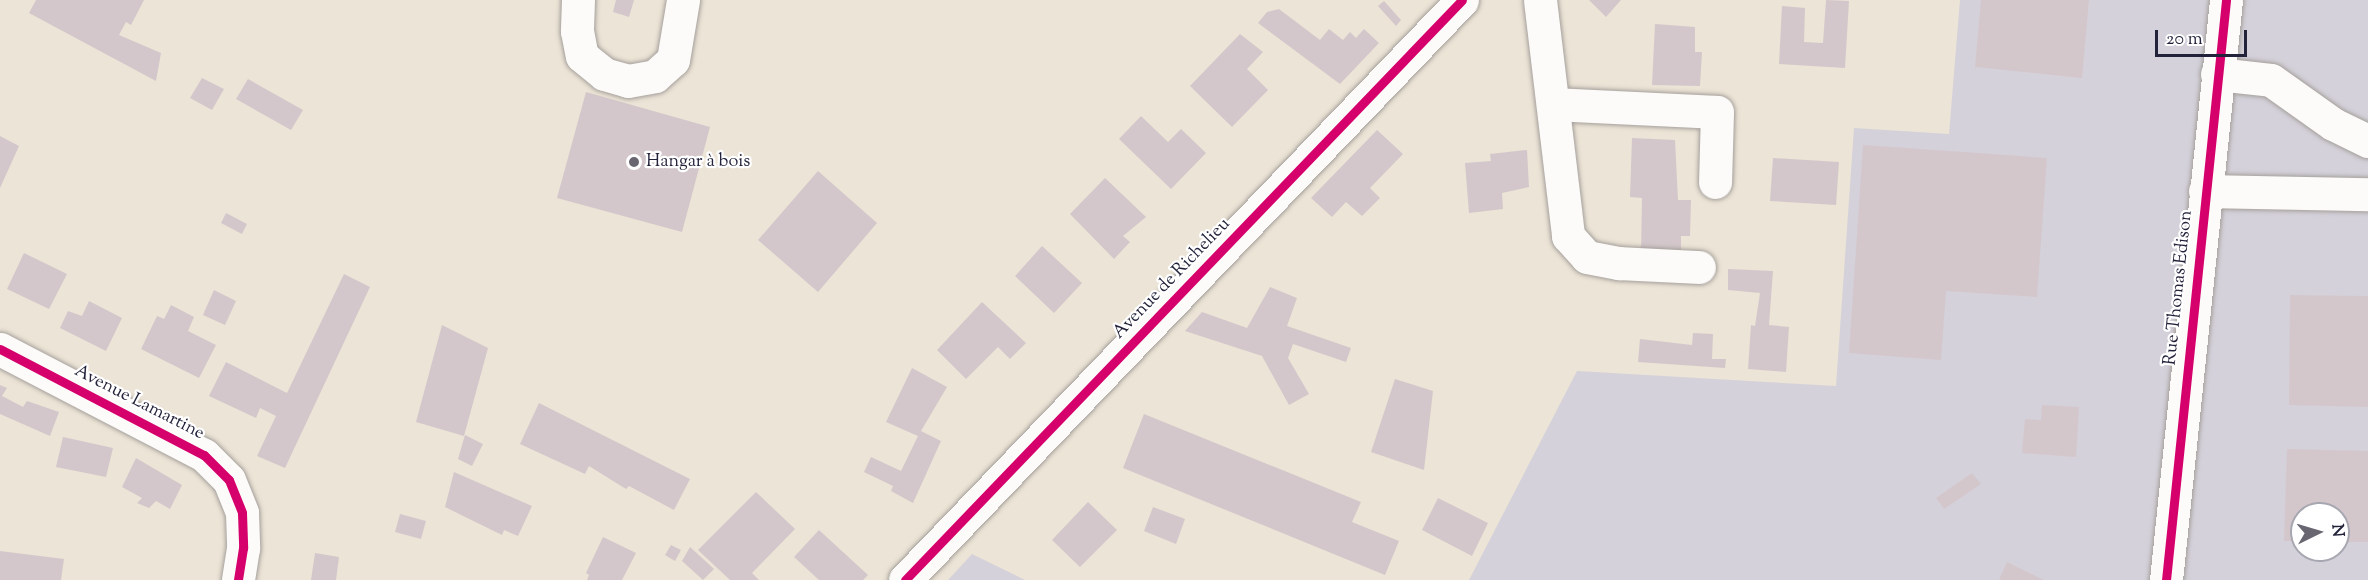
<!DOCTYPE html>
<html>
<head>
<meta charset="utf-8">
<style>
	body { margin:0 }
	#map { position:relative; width:2368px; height:580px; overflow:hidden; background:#ece4d6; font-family:"Sorts Mill Goudy",serif }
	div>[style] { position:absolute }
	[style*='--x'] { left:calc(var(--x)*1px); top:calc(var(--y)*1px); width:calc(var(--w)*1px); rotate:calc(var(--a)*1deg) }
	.industrial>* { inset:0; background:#d4d1da }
	.building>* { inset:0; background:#d4c7cb }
	.roads { filter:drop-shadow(0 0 2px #a5a09c) drop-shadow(0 0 2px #a5a09c) }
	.minor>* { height:33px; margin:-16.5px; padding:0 16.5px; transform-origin:16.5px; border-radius:16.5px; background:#fcfbf9 }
	.major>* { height:33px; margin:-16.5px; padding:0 16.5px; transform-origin:16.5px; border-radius:16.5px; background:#fcfbf9 }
	.cycleway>* { height:9px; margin:-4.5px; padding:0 4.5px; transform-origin:4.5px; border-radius:4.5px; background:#d6006c }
	.dots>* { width:16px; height:16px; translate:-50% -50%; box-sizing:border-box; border:3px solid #fff; border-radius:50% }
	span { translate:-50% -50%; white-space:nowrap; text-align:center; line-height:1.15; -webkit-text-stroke:4.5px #fff; paint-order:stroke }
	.poi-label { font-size:18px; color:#22223b }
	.left { translate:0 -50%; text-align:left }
	.street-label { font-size:18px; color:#22223b }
	.north { position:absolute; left:2290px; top:502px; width:60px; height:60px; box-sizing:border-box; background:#fff; border:2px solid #a7a7b1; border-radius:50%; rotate:85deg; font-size:16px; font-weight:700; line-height:24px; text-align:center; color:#22223b }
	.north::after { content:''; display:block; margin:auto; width:21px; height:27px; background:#696671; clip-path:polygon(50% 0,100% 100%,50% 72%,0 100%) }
	.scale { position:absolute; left:2155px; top:30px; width:92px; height:27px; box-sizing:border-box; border:3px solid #22223b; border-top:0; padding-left:8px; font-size:18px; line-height:21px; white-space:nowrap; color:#22223b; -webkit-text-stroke:4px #fff; paint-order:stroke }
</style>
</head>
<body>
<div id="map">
	<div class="industrial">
		<i style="clip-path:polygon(evenodd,1960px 0,2368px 0,2368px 580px,1469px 580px,1577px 371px,1836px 386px,1854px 128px,1949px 134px,1960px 0,2302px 514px,2338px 514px,2338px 550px,2302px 550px,2302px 514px)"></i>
		<i style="clip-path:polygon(972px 554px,1025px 580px,948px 580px)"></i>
	</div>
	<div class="building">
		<i style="clip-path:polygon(36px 0,144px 0,131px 25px,126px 22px,119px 35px,161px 53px,156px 81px,29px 13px)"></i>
		<i style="clip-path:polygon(616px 0,634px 0,629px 17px,613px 12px)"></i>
		<i style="clip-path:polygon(1589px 0,1621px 0,1606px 17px)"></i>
		<i style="clip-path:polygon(1826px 0,1849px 1px,1845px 68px,1779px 64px,1782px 6px,1805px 8px,1804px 42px,1823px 43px)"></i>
		<i style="clip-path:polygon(1981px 0,2089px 0,2082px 78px,1975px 67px)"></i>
		<i style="clip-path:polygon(1384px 1px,1401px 20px,1396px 26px,1378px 6px)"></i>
		<i style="clip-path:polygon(1279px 9px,1320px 40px,1329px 29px,1343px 40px,1350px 32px,1356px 38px,1364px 29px,1379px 43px,1340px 84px,1258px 23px,1267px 12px)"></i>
		<i style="clip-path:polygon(1655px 24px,1695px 27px,1695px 52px,1702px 52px,1700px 86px,1652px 85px)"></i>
		<i style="clip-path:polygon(1240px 34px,1263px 52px,1247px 69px,1268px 90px,1232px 127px,1190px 86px)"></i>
		<i style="clip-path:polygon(202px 78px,224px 89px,212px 110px,190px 98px)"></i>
		<i style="clip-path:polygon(248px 79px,303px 110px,291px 130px,236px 99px)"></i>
		<i style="clip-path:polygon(586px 92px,710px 127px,682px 232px,557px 198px)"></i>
		<i style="clip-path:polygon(1141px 116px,1168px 142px,1181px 129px,1206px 153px,1171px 189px,1119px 139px)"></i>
		<i style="clip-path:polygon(1377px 130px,1403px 154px,1370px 188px,1380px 198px,1362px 216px,1346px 202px,1332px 217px,1311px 198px)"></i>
		<i style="clip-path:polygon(0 136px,19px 146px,0 188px)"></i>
		<i style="clip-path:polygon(1632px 138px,1675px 140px,1678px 200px,1691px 200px,1690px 236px,1681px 236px,1681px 257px,1641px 255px,1642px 198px,1630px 197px)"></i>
		<i style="clip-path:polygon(1863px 145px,2047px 158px,2037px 297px,1946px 291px,1941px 360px,1849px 353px)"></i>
		<i style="clip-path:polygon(1527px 150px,1529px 187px,1502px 193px,1503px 209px,1469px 213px,1465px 163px,1491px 161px,1490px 154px)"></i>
		<i style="clip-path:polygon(1773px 158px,1839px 162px,1836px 205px,1770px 201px)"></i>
		<i style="clip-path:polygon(818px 171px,877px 223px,818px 292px,758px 240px)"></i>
		<i style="clip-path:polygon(1105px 178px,1146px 217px,1123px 236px,1130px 242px,1114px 259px,1070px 214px)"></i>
		<i style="clip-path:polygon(226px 213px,247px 224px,242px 234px,221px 223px)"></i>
		<i style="clip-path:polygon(1042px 246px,1082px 283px,1054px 313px,1015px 276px)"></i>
		<i style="clip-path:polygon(24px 253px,67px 274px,49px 309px,7px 289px)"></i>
		<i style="clip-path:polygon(1728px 269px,1773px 271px,1769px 325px,1789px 327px,1786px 372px,1748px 369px,1751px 325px,1755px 326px,1760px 293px,1728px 290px)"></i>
		<i style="clip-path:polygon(344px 274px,370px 287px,285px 468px,257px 456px,276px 416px,260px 408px,256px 418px,209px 396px,226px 362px,287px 393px)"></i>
		<i style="clip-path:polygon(1270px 287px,1297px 298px,1287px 326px,1351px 348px,1346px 362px,1293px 344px,1288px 358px,1309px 394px,1289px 405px,1262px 356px,1185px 331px,1202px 312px,1247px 328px)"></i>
		<i style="clip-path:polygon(214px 290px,236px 301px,225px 325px,203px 315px)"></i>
		<i style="clip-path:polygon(2290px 295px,2368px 296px,2368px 407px,2289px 405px)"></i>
		<i style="clip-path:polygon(89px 301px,122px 318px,106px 351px,60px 328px,68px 311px,82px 316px)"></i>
		<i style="clip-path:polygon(982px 302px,1026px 343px,1010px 359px,998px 347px,966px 379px,937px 350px)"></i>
		<i style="clip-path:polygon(171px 305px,194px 317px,188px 331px,216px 345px,199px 378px,141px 349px,157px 316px,164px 319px)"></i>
		<i style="clip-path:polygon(442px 325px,488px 348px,464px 436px,416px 422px)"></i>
		<i style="clip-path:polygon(1693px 333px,1713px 334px,1712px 359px,1726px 359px,1725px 368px,1638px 362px,1640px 339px,1692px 345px)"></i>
		<i style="clip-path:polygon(912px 368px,947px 387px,921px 431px,941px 441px,913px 503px,891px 491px,893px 486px,864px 472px,871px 457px,901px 471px,918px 436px,886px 422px)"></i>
		<i style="clip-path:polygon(1395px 379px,1433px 391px,1424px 470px,1371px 452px)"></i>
		<i style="clip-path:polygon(0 385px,7px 388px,2px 396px,23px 407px,27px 401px,59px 412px,50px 436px,0 414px)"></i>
		<i style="clip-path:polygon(539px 403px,690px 479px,674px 510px,629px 486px,626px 489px,589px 466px,585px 474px,520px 444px)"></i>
		<i style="clip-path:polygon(2042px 405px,2079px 407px,2076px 457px,2022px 453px,2025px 419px,2041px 420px)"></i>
		<i style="clip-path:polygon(1144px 414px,1361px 502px,1352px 522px,1399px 541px,1385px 575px,1123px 468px)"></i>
		<i style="clip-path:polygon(465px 435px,483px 444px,472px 466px,458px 459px)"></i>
		<i style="clip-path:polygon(63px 437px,113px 448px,106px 477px,56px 467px)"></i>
		<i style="clip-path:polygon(2287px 449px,2368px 451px,2368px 542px,2338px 542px,2338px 514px,2302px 514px,2302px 541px,2284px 541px)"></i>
		<i style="clip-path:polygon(136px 458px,182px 485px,170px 509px,156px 501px,149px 508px,137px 503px,142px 498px,122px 487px)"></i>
		<i style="clip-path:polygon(454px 472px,532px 506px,518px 536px,504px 530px,502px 535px,445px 507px)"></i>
		<i style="clip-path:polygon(1972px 473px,1981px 484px,1944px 509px,1936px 498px)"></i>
		<i style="clip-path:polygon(756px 492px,795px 529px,752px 573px,759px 580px,730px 580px,698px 550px)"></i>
		<i style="clip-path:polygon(1438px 498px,1488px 523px,1472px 556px,1422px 530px)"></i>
		<i style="clip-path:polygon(1088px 502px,1117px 530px,1080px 567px,1052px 540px)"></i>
		<i style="clip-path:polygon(1153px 507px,1185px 519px,1176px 544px,1144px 531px)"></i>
		<i style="clip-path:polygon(400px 514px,426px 521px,421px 539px,395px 532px)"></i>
		<i style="clip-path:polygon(819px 530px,868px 575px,863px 580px,819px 580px,794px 557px)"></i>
		<i style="clip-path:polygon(603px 537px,636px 553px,622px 580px,587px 580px,589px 575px,586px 573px)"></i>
		<i style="clip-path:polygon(671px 545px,681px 550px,675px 561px,665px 555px)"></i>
		<i style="clip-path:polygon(690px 547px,714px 569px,703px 580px,682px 561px)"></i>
		<i style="clip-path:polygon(0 551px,64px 559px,61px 580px,0 580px)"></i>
		<i style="clip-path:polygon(315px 553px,339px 557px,336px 580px,311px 580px)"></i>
		<i style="clip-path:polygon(2007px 562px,2044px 580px,1999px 580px)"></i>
	</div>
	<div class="roads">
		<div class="minor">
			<i style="--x:578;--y:0;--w:31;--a:92"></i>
			<i style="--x:577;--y:31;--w:25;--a:79"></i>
			<i style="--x:582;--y:56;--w:28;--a:39"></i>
			<i style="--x:604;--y:74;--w:25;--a:16"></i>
			<i style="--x:628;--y:81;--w:27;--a:-10"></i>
			<i style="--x:655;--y:76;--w:24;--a:-42"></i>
			<i style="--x:673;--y:60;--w:61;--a:-80.5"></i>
			<i style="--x:1540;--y:0;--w:238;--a:83.2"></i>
			<i style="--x:1568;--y:236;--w:28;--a:48"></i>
			<i style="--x:1587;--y:257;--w:33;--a:11"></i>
			<i style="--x:1619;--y:263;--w:80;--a:2.9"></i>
			<i style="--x:2217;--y:74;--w:54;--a:6.3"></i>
			<i style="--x:2271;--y:80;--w:76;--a:35.4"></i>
			<i style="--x:2333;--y:124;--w:39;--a:26"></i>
			<i style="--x:1553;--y:104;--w:164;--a:2.8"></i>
			<i style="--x:1717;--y:112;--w:70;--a:91.6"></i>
			<i style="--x:2205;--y:191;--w:163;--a:1.1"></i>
			<i style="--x:0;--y:349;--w:230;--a:27.5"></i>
			<i style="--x:204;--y:455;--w:35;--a:45"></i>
			<i style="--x:229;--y:480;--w:35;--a:68"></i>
			<i style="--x:242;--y:513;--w:35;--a:88"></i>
			<i style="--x:243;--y:548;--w:32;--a:99"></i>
			<i style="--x:2166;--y:580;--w:583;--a:-84.09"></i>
		</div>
		<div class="major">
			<i style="--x:905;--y:580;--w:804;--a:-46.16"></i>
		</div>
	</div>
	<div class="cycleway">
		<i style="--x:0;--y:349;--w:230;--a:27.5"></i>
		<i style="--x:204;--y:455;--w:35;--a:45"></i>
		<i style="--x:229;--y:480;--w:35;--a:68"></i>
		<i style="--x:242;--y:513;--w:35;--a:88"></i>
		<i style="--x:243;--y:548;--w:32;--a:99"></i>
		<i style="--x:905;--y:580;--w:804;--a:-46.16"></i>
		<i style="--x:2166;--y:580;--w:583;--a:-84.09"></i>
	</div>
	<div class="dots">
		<i style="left:634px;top:162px;background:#696671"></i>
	</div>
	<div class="poi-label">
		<span class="left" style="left:646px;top:162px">Hangar à bois</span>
	</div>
	<div class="street-label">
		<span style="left:1172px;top:279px;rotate:-46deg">Avenue de Richelieu</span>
		<span style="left:2179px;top:288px;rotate:-84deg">Rue Thomas Edison</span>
		<span style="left:139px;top:403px;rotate:27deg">Avenue Lamartine</span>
	</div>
	<div class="north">N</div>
	<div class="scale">20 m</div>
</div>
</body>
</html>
